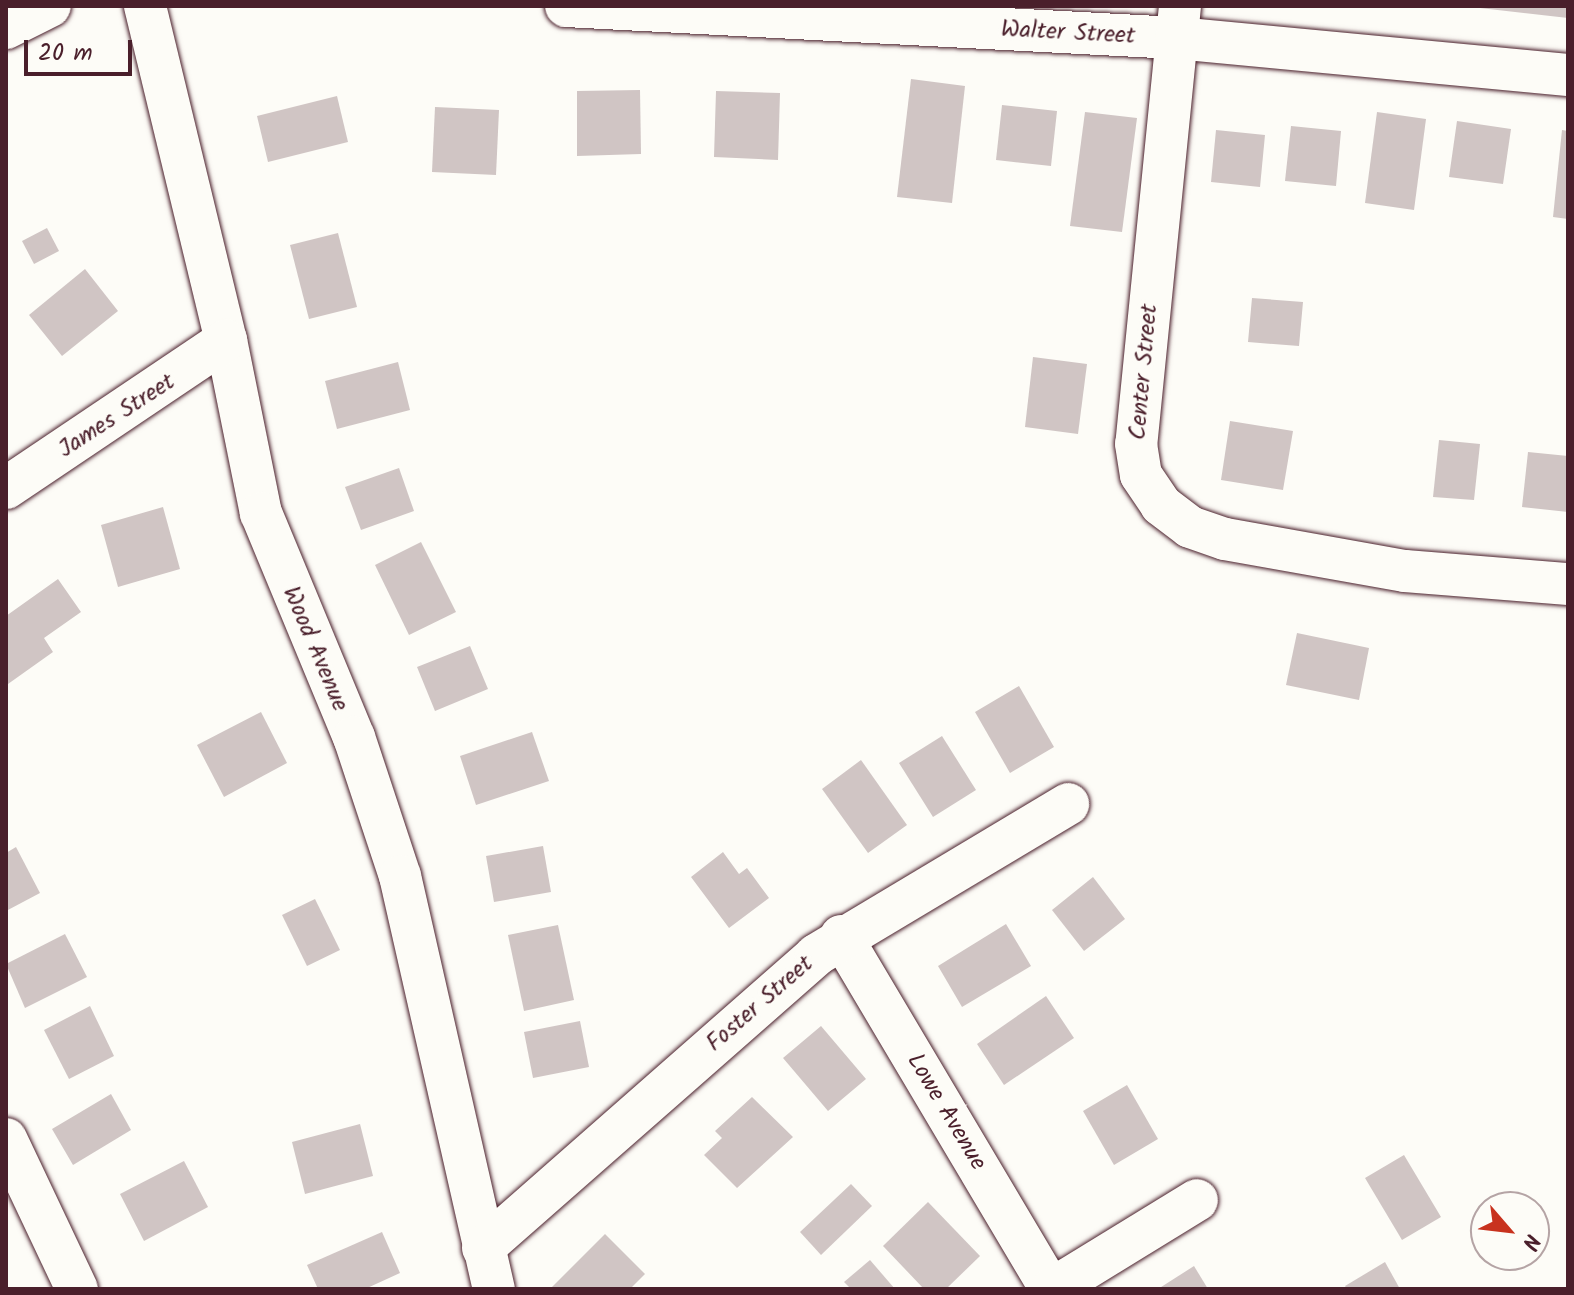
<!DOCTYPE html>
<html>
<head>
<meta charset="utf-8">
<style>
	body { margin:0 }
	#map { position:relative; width:1574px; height:1295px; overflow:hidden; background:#fdfcf7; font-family:Kalam,sans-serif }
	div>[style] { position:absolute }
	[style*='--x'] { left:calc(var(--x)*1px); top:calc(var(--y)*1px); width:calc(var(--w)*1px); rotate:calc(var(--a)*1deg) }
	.building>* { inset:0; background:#d0c5c4 }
	.roads { filter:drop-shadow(0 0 2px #4a1f2b) drop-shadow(0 0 2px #4a1f2b) }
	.minor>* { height:42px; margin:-21px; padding:0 21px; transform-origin:21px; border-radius:21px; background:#fdfcf7 }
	span { translate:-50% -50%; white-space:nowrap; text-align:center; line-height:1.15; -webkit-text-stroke:8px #fdfcf7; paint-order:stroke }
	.street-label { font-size:24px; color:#4a1f2b }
	.frame { position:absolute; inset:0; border:8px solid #4a1f2b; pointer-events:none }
	.north { position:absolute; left:1470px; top:1191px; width:80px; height:80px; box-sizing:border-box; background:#fdfcf7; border:2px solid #b5a4a5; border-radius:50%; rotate:118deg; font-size:22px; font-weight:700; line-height:32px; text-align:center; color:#4a1f2b }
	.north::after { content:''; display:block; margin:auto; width:28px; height:36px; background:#c8321e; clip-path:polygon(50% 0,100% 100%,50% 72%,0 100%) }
	.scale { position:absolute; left:24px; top:40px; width:108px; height:36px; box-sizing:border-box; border:4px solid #4a1f2b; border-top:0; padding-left:10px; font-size:24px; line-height:28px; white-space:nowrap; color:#4a1f2b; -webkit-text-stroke:6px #fdfcf7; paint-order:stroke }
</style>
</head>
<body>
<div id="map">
	<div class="building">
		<i style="clip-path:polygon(1480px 6px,1568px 6px,1568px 18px,1480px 8px)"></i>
		<i style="clip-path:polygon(911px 79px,965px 86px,952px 203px,897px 197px)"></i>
		<i style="clip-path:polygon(640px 90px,641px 154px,577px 156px,577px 91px)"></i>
		<i style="clip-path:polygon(716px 91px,780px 93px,778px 160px,714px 157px)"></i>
		<i style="clip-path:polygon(337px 96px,348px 142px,268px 162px,257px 116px)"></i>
		<i style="clip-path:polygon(1002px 105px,1057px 111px,1051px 166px,996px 160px)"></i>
		<i style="clip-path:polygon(435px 107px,499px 110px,496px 175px,432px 172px)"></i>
		<i style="clip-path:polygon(1085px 112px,1137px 118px,1122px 232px,1070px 226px)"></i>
		<i style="clip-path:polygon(1377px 112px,1426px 119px,1414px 210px,1365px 203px)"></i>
		<i style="clip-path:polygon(1457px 121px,1511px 129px,1503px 184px,1449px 177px)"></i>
		<i style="clip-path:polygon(1291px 126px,1341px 131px,1336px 186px,1285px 181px)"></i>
		<i style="clip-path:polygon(1216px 130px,1265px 135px,1260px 187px,1211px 182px)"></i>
		<i style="clip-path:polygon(1562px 130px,1568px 131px,1568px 219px,1553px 217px)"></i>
		<i style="clip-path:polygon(47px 228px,59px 251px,34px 264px,22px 241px)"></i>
		<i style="clip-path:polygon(338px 233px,357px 307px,309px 319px,290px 245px)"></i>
		<i style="clip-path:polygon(85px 269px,118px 311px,62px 356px,29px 315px)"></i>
		<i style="clip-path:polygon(1252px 298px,1303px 302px,1299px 346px,1248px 342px)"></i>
		<i style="clip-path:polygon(1033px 357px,1087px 364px,1078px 434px,1025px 427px)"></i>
		<i style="clip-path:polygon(398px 362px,410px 410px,337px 429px,325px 381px)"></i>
		<i style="clip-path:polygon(1230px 421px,1293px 431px,1283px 490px,1221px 480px)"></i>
		<i style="clip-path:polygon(1439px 440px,1480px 444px,1474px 500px,1433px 497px)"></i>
		<i style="clip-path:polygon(1528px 452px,1568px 456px,1568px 512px,1522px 507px)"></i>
		<i style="clip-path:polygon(399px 468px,414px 511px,361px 530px,345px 487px)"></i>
		<i style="clip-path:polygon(163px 507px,180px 569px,118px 587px,101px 525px)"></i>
		<i style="clip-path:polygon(421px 542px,456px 612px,409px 635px,375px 565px)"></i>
		<i style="clip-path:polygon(58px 579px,81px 612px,44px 638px,53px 652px,8px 684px,6px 616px)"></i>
		<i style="clip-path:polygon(1297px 633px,1369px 648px,1359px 700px,1286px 685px)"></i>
		<i style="clip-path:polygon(470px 646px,488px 689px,435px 711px,417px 667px)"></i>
		<i style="clip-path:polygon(1019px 686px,1054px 747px,1010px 773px,975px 712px)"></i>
		<i style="clip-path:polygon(261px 712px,287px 763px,224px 797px,197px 745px)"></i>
		<i style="clip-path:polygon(532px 732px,549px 781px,476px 805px,460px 756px)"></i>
		<i style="clip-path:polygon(942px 736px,976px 790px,933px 817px,899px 763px)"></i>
		<i style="clip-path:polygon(861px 760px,907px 825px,868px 853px,822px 789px)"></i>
		<i style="clip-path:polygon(543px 846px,551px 892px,494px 902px,486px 856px)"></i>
		<i style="clip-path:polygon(16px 847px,40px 893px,6px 911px,6px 853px)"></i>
		<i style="clip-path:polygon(723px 852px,739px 874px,747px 868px,769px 898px,729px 928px,691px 877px)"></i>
		<i style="clip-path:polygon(1093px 877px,1125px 919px,1084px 951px,1052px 910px)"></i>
		<i style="clip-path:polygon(315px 899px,340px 950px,307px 966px,282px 915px)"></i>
		<i style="clip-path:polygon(1006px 924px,1031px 966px,962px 1007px,938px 966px)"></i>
		<i style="clip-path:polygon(558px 925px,574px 1000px,524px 1011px,508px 935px)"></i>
		<i style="clip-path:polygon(65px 934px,87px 977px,25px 1008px,6px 964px)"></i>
		<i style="clip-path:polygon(1046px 996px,1074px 1038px,1004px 1085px,977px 1044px)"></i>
		<i style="clip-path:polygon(90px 1006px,114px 1056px,69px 1079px,44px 1030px)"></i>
		<i style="clip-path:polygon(580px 1021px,589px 1067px,533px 1078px,524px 1032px)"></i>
		<i style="clip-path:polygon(821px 1026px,866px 1079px,828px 1111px,783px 1058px)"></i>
		<i style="clip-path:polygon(1127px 1085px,1158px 1139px,1114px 1165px,1083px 1111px)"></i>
		<i style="clip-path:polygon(111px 1094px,131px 1130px,73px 1165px,52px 1129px)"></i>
		<i style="clip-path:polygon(752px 1097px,793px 1137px,737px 1188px,704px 1155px,722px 1138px,715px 1131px)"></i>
		<i style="clip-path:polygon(360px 1124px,373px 1176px,305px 1194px,292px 1142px)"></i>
		<i style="clip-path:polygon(1404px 1155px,1441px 1217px,1402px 1240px,1365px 1178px)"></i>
		<i style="clip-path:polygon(184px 1161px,208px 1207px,144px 1241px,120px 1194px)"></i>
		<i style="clip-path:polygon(851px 1184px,872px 1206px,821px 1255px,800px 1232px)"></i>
		<i style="clip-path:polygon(928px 1202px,980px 1256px,946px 1289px,924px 1289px,883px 1246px)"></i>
		<i style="clip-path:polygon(382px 1232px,400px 1273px,365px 1289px,318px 1289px,307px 1265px)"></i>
		<i style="clip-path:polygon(605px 1234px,645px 1274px,630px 1289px,550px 1289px)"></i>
		<i style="clip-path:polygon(870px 1260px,895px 1289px,851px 1289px,844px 1282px)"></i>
		<i style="clip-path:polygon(1385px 1262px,1400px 1289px,1347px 1289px,1345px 1286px)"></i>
		<i style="clip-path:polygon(1194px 1266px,1208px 1289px,1158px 1289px)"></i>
	</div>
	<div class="roads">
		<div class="minor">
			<i style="--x:145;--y:6;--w:344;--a:76.4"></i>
			<i style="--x:226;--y:340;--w:177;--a:78.6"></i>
			<i style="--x:261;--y:513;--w:243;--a:67.5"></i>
			<i style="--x:354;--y:737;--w:146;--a:71.7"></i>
			<i style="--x:400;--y:876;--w:424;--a:77.2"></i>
			<i style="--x:566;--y:6;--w:611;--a:3"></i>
			<i style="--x:1176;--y:38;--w:394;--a:5.4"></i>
			<i style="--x:1180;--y:6;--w:440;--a:95.7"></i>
			<i style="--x:1136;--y:444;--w:31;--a:81"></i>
			<i style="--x:1141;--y:475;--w:36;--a:56"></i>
			<i style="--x:1161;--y:505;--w:36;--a:37"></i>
			<i style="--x:1190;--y:527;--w:37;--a:19"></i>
			<i style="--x:1225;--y:539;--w:183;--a:10.1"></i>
			<i style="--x:1405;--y:571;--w:164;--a:4.6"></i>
			<i style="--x:6;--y:28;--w:49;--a:-26.6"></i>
			<i style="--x:6;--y:488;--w:265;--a:-33.9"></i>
			<i style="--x:841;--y:936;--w:411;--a:59.3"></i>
			<i style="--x:6;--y:1139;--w:166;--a:64.7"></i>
			<i style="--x:483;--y:1248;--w:444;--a:-41.3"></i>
			<i style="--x:816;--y:955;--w:294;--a:-30.9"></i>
			<i style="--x:1052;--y:1289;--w:170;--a:-31.5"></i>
		</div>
	</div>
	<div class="street-label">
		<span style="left:1068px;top:33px;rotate:3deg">Walter Street</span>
		<span style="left:1144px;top:372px;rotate:-85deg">Center Street</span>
		<span style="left:117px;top:416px;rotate:-33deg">James Street</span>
		<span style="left:315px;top:649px;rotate:67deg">Wood Avenue</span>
		<span style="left:760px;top:1004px;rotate:-41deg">Foster Street</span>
		<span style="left:946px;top:1112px;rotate:59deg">Lowe Avenue</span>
	</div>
	<div class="frame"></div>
	<div class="north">N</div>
	<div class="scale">20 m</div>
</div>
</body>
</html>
